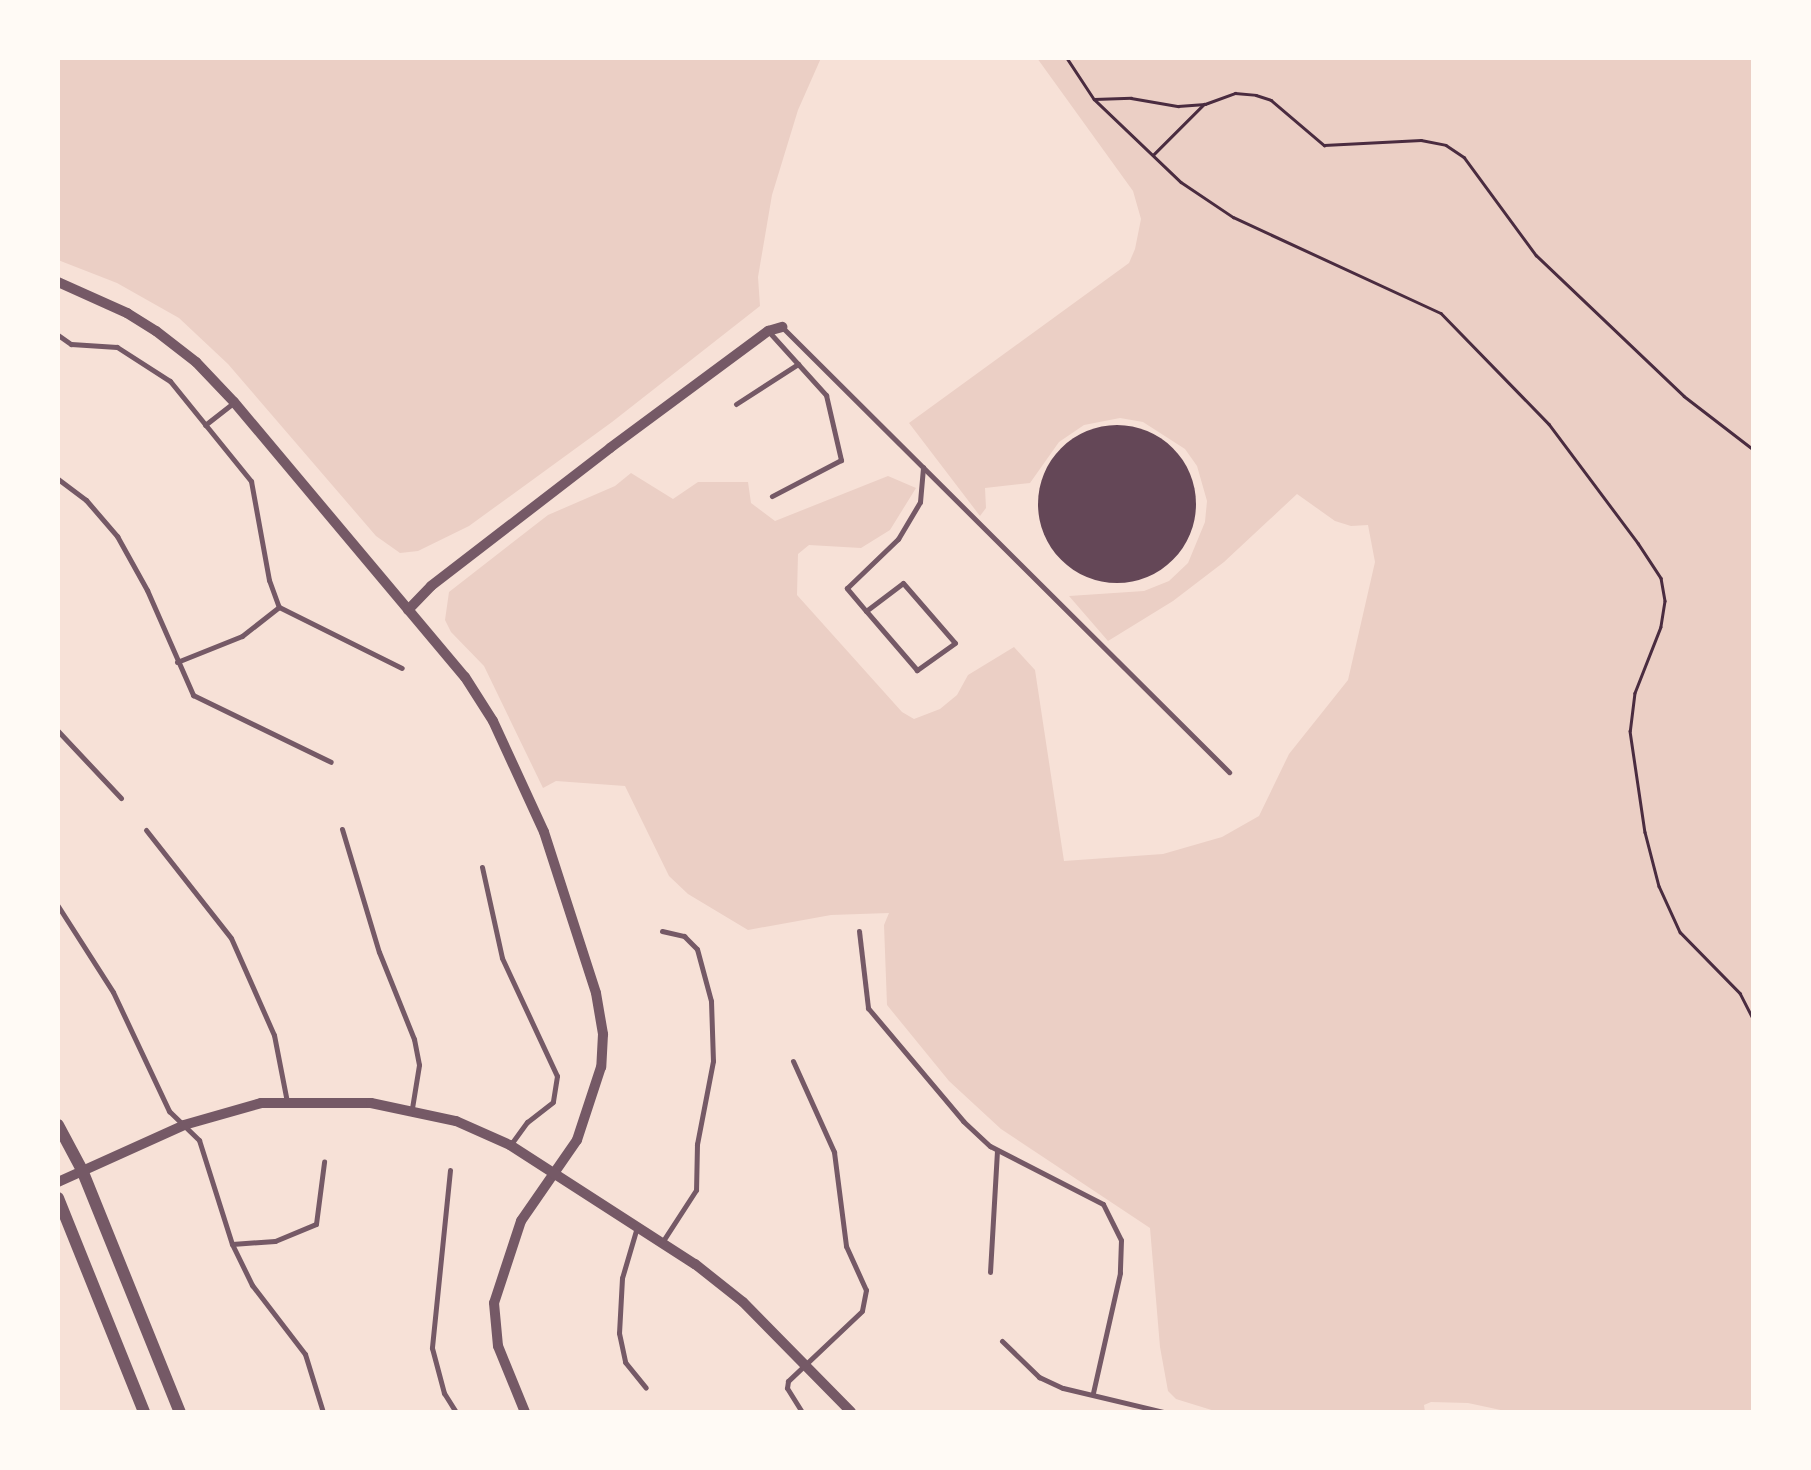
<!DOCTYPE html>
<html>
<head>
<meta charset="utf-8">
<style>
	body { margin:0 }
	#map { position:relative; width:1811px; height:1470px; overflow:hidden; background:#f7e1d7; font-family:"Source Sans 3",sans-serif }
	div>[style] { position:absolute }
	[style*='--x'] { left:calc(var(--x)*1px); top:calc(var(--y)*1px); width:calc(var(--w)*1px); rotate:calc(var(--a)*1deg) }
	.green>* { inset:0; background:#ebcfc5 }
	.building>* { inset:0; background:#644757 }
	.round { border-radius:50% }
	.path>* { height:2.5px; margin:-1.25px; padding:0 1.25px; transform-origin:1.25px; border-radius:1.25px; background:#4a2c40 }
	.service>* { height:5px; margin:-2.5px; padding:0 2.5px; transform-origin:2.5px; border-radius:2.5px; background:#755966 }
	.minor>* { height:10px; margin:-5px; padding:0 5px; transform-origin:5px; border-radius:5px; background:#755966 }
	.tertiary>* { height:12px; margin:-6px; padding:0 6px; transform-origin:6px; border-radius:6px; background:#755966 }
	span { translate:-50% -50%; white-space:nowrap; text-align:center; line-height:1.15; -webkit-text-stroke:8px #fffaf5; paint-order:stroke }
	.frame { position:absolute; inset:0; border:60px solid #fffaf5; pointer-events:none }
</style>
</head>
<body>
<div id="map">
	<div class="green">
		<i style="clip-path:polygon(58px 58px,821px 58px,798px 110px,772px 195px,758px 277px,760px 306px,612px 422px,469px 526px,418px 551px,400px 553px,376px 536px,228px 364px,179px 318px,117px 283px,58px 260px)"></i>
		<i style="clip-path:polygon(1037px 58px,1753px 58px,1753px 1412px,1510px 1412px,1468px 1403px,1431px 1402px,1424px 1405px,1425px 1412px,1218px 1412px,1176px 1399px,1168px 1391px,1160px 1347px,1150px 1228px,1001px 1129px,949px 1081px,887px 1005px,884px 925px,889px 913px,831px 915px,748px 930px,688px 894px,669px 876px,625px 786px,556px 781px,543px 788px,484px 666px,451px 632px,445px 620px,449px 592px,548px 515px,615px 486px,631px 473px,673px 499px,698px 482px,748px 482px,751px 503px,775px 521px,888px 476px,916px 488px,890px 530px,861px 548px,809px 545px,798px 554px,797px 595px,902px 712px,914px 719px,940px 709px,957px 695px,968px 675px,1014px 647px,1035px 670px,1064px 861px,1163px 854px,1222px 837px,1259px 816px,1289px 754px,1348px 680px,1375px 562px,1368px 525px,1351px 526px,1335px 521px,1297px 494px,1224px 562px,1173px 601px,1108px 641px,1069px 596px,1144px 591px,1169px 581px,1188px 563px,1205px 522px,1207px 501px,1197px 466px,1185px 449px,1143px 422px,1120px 418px,1084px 425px,1059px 442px,1030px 483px,985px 488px,986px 508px,980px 516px,909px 423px,1129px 263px,1135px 249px,1141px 219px,1133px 191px)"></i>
	</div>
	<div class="building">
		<i class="round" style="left:1038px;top:425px;width:158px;height:158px"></i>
	</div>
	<div class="path">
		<i style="--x:1067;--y:58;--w:49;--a:56.6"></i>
		<i style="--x:1094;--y:99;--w:37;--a:-2"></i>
		<i style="--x:1131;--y:98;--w:48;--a:9.7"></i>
		<i style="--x:1178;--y:106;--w:27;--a:-4"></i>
		<i style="--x:1205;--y:104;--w:32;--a:-20"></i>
		<i style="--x:1235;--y:93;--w:21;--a:5"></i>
		<i style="--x:1256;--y:95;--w:16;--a:18"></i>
		<i style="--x:1271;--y:100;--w:70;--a:40.3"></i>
		<i style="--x:1324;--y:145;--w:97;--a:-3"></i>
		<i style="--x:1421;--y:140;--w:25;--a:11"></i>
		<i style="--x:1446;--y:145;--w:22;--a:34"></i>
		<i style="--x:1464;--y:157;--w:122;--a:53.7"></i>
		<i style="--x:1536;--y:255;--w:204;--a:43.6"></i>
		<i style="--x:1684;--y:396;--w:88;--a:37.6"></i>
		<i style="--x:1094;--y:99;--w:120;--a:43.7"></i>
		<i style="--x:1181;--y:182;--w:63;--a:33.9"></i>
		<i style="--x:1233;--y:217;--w:229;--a:24.8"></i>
		<i style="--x:1441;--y:313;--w:155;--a:45.8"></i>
		<i style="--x:1549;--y:424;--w:149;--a:53.2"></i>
		<i style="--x:1638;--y:543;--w:42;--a:56.7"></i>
		<i style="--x:1661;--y:578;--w:23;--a:80"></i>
		<i style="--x:1665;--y:601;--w:26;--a:99"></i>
		<i style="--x:1661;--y:627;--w:71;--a:111.5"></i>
		<i style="--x:1635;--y:693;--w:38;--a:97"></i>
		<i style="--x:1630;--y:731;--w:102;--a:81.6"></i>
		<i style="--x:1645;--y:832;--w:56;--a:75.5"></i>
		<i style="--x:1659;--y:886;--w:51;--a:65.5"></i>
		<i style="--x:1680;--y:932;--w:86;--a:45.5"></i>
		<i style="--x:1740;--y:993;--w:31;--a:63"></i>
		<i style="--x:1153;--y:155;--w:72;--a:-45"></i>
	</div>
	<div class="service">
		<i style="--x:782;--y:327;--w:631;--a:44.87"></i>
		<i style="--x:770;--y:333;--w:84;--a:47.9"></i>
		<i style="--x:826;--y:395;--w:67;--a:77"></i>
		<i style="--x:841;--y:460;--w:78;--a:152.4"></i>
		<i style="--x:58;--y:335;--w:16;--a:35"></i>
		<i style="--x:71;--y:344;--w:46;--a:3.7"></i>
		<i style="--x:117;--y:347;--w:63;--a:32.7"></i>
		<i style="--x:170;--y:381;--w:129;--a:51"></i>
		<i style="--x:251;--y:481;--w:101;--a:79.7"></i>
		<i style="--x:269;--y:580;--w:29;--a:70"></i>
		<i style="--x:279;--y:607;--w:137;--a:26.4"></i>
		<i style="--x:736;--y:404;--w:74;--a:-32.8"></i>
		<i style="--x:205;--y:425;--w:37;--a:-38"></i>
		<i style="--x:58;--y:479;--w:35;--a:37"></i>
		<i style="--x:86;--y:500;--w:48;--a:49.3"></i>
		<i style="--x:117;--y:536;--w:62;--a:60.9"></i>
		<i style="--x:147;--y:590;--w:115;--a:66.3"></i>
		<i style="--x:193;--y:695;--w:153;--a:25.9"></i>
		<i style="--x:866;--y:611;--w:46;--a:-37.1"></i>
		<i style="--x:903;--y:583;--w:79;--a:49.1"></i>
		<i style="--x:955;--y:643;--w:47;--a:144.6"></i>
		<i style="--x:917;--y:670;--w:78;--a:-130.8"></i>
		<i style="--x:866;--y:611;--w:30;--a:-130"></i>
		<i style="--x:847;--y:588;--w:71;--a:-43.9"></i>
		<i style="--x:898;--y:539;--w:43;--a:-59.3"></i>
		<i style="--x:920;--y:502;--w:35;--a:-85"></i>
		<i style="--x:177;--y:662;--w:70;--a:-21.8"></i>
		<i style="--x:242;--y:636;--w:47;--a:-38.1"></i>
		<i style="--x:58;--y:731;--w:92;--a:46.8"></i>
		<i style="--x:342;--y:829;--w:128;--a:73.3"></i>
		<i style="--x:379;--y:952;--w:94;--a:68.1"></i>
		<i style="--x:414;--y:1039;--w:26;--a:79"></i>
		<i style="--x:419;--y:1065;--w:44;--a:99.2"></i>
		<i style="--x:146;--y:830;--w:137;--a:51.8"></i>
		<i style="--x:231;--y:938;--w:106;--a:66.1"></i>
		<i style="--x:274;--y:1035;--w:68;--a:79"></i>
		<i style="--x:482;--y:867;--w:93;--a:77.6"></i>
		<i style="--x:502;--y:958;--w:130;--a:65"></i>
		<i style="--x:557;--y:1076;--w:26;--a:99"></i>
		<i style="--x:553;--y:1102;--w:33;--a:142"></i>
		<i style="--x:527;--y:1122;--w:29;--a:126"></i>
		<i style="--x:58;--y:906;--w:102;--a:57.4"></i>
		<i style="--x:113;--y:992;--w:132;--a:64.8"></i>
		<i style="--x:169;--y:1111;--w:42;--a:44"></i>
		<i style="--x:199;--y:1140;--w:109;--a:72.4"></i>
		<i style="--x:232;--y:1244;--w:46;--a:64"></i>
		<i style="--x:252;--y:1285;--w:87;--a:52.5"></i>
		<i style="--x:305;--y:1354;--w:61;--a:72.8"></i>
		<i style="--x:662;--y:931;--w:23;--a:13"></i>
		<i style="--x:684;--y:936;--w:18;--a:45"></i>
		<i style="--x:697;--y:949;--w:54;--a:74.9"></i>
		<i style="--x:711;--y:1001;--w:60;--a:88.1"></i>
		<i style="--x:713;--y:1061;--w:85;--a:100.9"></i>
		<i style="--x:697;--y:1144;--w:46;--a:91.2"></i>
		<i style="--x:696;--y:1190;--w:61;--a:122.9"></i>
		<i style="--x:859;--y:931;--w:78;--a:83.3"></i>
		<i style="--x:868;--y:1008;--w:148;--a:49.9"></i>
		<i style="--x:963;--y:1121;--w:37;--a:43"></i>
		<i style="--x:990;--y:1146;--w:127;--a:27.2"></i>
		<i style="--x:1103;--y:1204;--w:40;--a:63.4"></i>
		<i style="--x:1121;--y:1240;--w:33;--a:92"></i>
		<i style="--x:1120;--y:1273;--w:123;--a:102.7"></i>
		<i style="--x:793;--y:1061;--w:100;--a:65.7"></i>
		<i style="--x:834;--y:1152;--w:95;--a:82.7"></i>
		<i style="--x:846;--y:1246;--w:48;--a:65.6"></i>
		<i style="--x:866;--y:1290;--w:21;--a:101"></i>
		<i style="--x:862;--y:1311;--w:102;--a:136.6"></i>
		<i style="--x:788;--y:1381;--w:7;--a:98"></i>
		<i style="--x:787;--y:1388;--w:28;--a:58"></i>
		<i style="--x:450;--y:1170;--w:179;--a:95.8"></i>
		<i style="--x:432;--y:1348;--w:47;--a:75.1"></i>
		<i style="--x:444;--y:1393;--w:22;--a:58"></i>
		<i style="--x:637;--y:1227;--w:53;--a:106.4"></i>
		<i style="--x:622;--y:1278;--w:55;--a:93.1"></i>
		<i style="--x:619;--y:1333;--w:30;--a:78"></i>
		<i style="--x:625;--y:1362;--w:33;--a:51"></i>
		<i style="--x:232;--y:1244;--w:43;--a:-4"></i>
		<i style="--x:275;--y:1241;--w:44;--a:-22.5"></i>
		<i style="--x:316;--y:1224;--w:63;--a:-82.6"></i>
		<i style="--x:990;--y:1272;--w:122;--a:-86.7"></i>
		<i style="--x:1002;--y:1341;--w:52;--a:44.2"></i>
		<i style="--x:1039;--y:1377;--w:26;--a:25"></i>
		<i style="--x:1063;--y:1388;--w:104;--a:13.4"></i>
	</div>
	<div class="minor">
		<i style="--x:58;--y:282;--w:76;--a:24.2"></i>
		<i style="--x:127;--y:313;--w:34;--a:32"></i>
		<i style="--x:156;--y:331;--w:51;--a:37.8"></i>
		<i style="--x:196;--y:362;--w:55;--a:46.5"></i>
		<i style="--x:234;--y:402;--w:359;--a:50"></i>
		<i style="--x:465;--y:677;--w:52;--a:57.5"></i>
		<i style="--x:493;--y:721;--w:122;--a:65.3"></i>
		<i style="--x:544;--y:832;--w:169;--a:72.1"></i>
		<i style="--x:596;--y:993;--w:42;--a:80.3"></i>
		<i style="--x:603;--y:1034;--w:33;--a:93"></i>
		<i style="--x:601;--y:1067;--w:77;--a:108.2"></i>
		<i style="--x:577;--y:1140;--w:98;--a:124.7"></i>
		<i style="--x:521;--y:1221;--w:86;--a:108.2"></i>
		<i style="--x:494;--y:1303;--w:43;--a:84.7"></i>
		<i style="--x:498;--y:1346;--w:71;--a:67.8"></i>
		<i style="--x:408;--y:610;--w:33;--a:-46"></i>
		<i style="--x:431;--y:586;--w:226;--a:-37.6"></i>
		<i style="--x:610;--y:448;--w:197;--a:-36.5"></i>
		<i style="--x:768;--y:331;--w:15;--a:-16"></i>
		<i style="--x:58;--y:1182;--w:138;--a:-24.3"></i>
		<i style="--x:184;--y:1125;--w:80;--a:-15.9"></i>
		<i style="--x:261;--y:1103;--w:110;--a:0"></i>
		<i style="--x:371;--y:1103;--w:87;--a:12"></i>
		<i style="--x:456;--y:1121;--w:59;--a:24"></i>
		<i style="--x:510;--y:1145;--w:220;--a:32.8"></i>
		<i style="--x:695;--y:1264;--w:61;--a:38.4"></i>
		<i style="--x:743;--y:1302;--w:154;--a:45.5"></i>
	</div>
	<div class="tertiary">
		<i style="--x:58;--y:1125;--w:51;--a:61.9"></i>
		<i style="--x:82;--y:1170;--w:261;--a:68"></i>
		<i style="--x:58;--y:1198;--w:231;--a:68.1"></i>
	</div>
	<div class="frame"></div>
</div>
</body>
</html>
